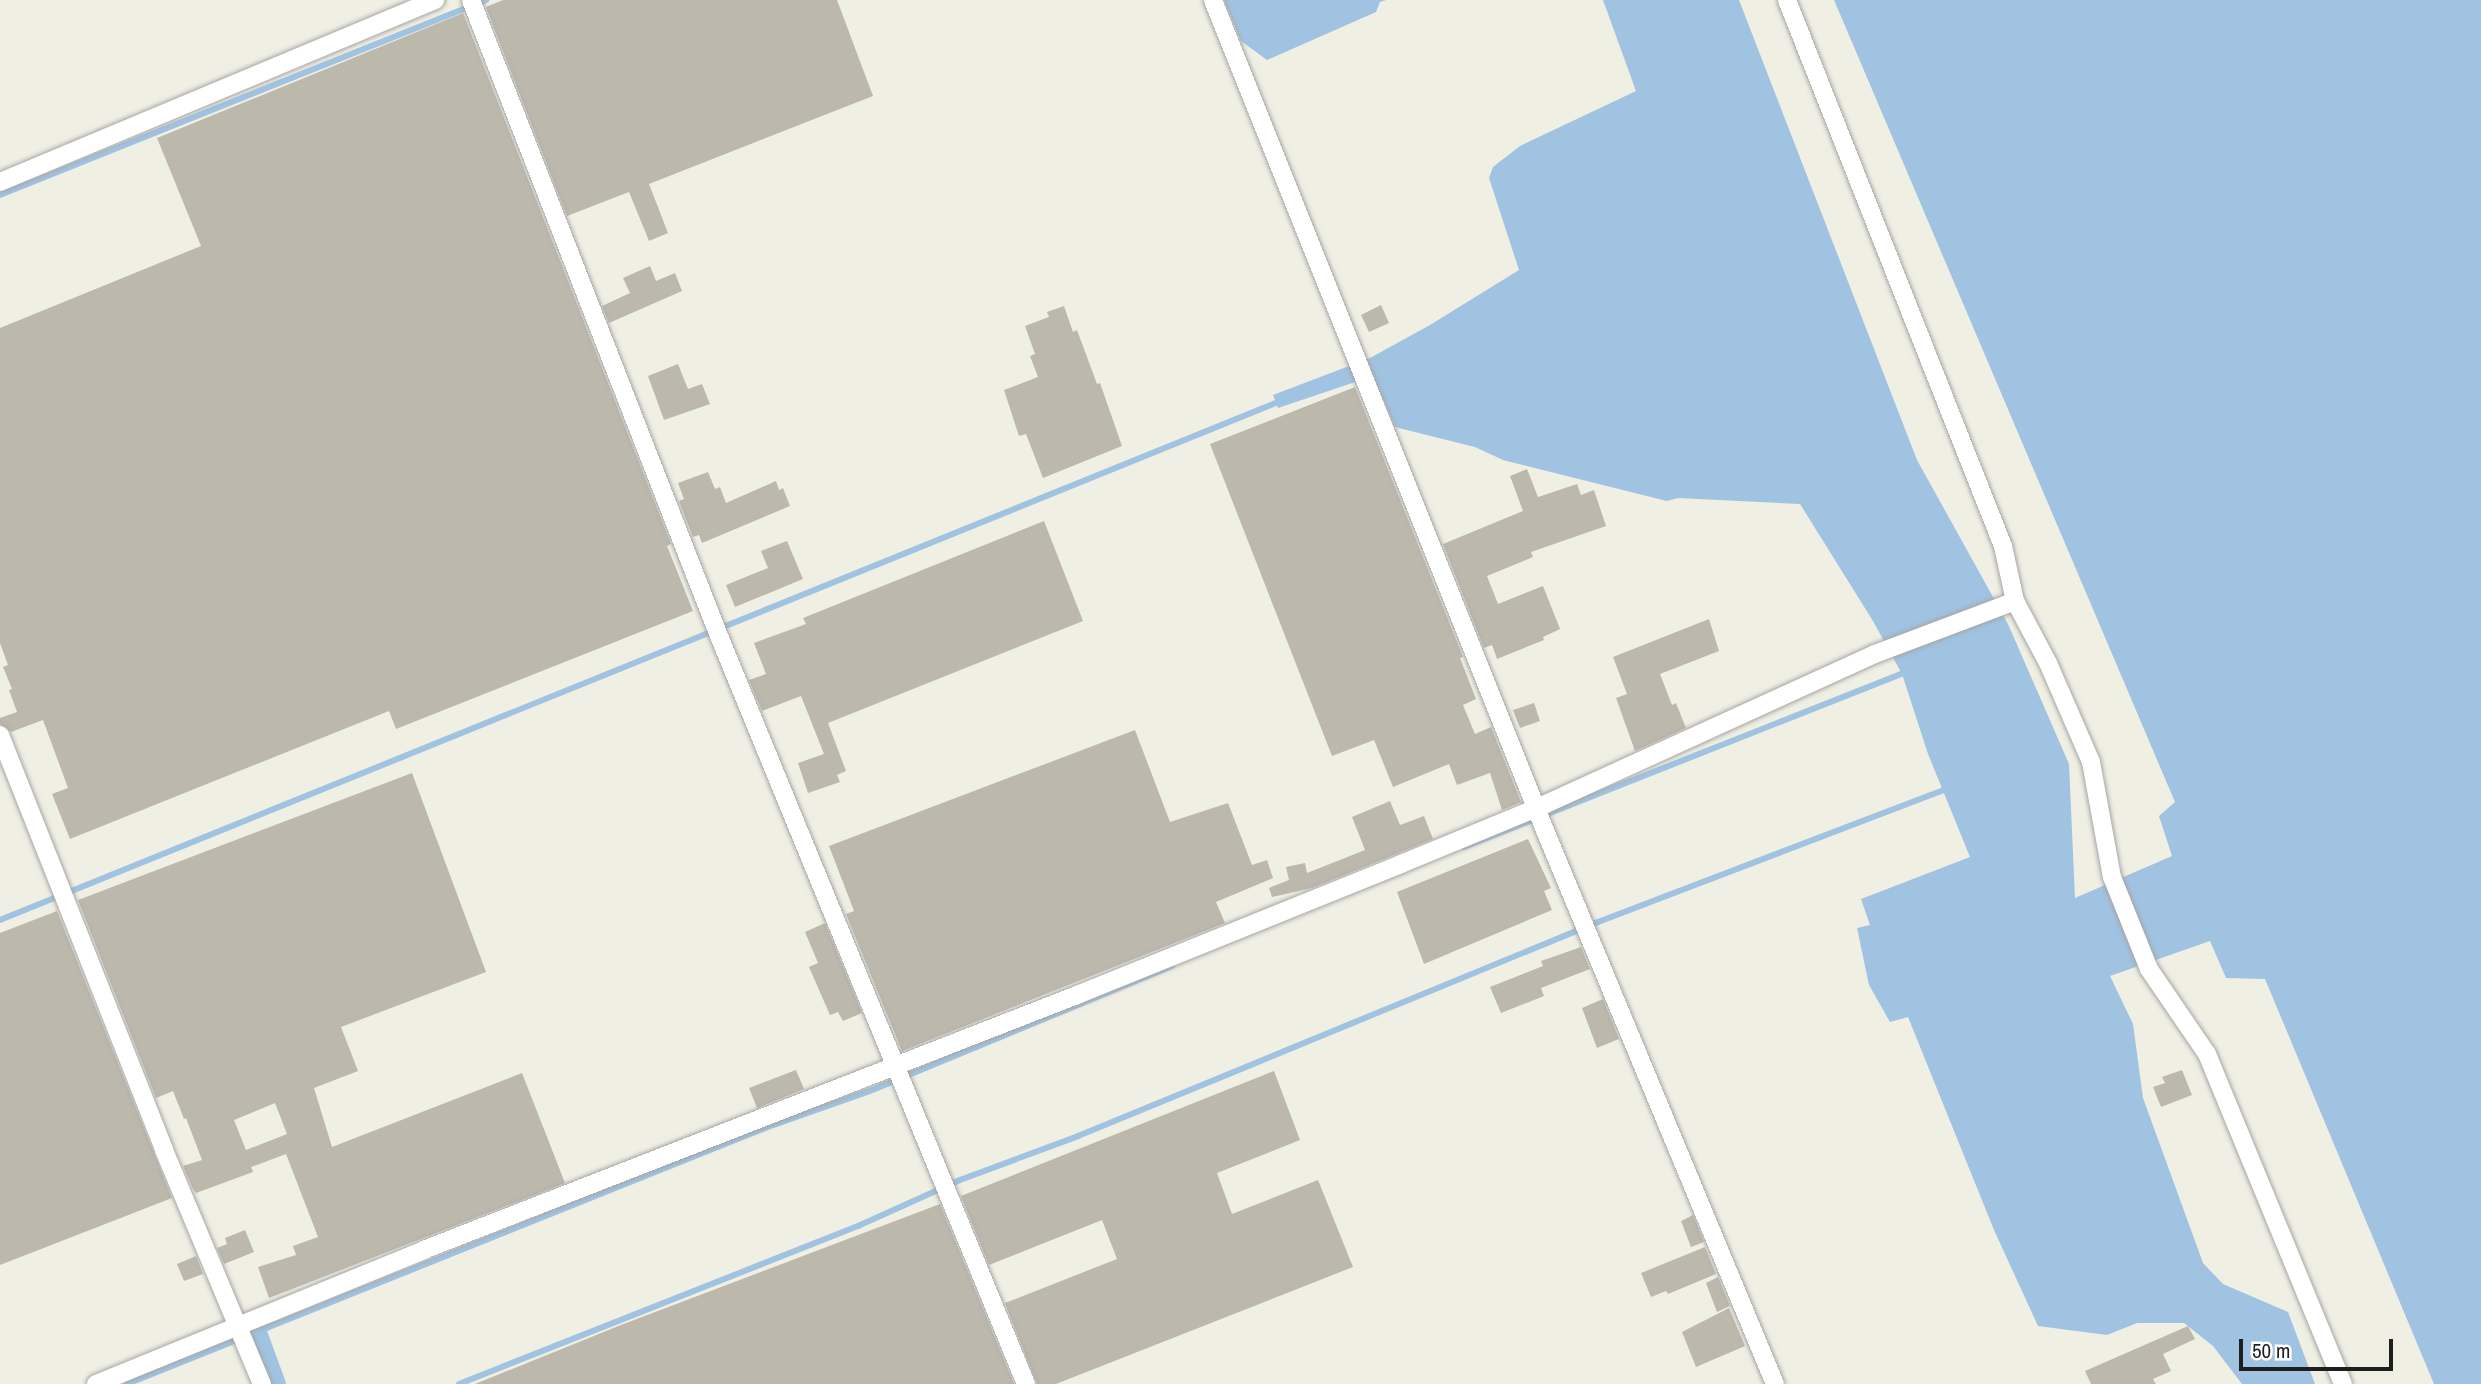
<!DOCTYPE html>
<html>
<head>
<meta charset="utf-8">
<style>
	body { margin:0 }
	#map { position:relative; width:2481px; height:1384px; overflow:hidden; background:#f0efe3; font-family:"Archivo Narrow",sans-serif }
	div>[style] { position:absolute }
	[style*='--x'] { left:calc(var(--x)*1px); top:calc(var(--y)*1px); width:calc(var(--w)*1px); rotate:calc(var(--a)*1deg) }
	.water>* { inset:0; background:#a0c3e1 }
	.stream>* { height:6px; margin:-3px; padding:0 3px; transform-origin:3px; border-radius:3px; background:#a0c3e1 }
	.canal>* { height:21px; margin:-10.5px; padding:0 10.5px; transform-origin:10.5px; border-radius:10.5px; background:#a0c3e1 }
	.building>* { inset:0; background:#bdb8ac }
	.roads { filter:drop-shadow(0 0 2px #a5a5a5) drop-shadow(0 0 2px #a5a5a5) }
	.minor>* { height:18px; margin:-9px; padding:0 9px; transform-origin:9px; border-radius:9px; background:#fff }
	span { translate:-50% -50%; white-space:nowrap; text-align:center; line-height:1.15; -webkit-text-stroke:5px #fff; paint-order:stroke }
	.scale { position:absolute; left:2239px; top:1339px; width:154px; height:32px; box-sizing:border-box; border:4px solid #1e1e1e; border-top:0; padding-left:9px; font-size:21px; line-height:24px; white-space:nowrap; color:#1e1e1e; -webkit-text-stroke:5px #fff; paint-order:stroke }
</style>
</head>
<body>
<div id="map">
	<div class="water">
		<i style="clip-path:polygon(1224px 0,1386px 0,1380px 2px,1376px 12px,1267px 60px,1241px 41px)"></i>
		<i style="clip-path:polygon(1603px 0,1739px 0,1917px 460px,2008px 624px,2069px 764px,2075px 898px,2172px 856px,2159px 816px,2175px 802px,1834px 0,2481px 0,2481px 1384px,2434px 1384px,2265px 979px,2226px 978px,2210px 941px,2110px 976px,2133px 1024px,2143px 1098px,2203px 1263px,2223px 1284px,2288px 1312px,2315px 1384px,2242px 1384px,2213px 1346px,2184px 1323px,2137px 1323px,2107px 1335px,2038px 1326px,1994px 1230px,1908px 1017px,1890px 1022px,1869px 985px,1857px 928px,1870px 925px,1861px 899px,1970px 857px,1928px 754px,1902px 674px,1873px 621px,1800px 504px,1678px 498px,1667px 501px,1503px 460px,1475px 447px,1395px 427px,1373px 376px,1278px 408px,1273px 395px,1370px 358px,1430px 325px,1519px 270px,1489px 178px,1493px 167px,1520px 146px,1636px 91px)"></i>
	</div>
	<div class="stream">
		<i style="--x:0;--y:195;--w:524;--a:-21.86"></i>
		<i style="--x:1464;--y:847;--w:471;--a:-21.6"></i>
		<i style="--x:0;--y:920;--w:1384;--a:-22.06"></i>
		<i style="--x:127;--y:1384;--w:684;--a:-21.88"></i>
		<i style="--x:762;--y:1129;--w:114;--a:-19.4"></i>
		<i style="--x:870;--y:1091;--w:327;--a:-22.5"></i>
		<i style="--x:459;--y:1384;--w:429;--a:-21.6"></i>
		<i style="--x:858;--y:1226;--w:112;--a:-24.3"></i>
		<i style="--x:960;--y:1180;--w:126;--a:-20.4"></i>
		<i style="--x:1078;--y:1136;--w:562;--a:-22.37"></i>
		<i style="--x:1598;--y:922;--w:375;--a:-20.9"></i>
	</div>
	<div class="canal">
		<i style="--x:256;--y:1332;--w:55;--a:69.9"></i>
	</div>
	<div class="building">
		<i style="clip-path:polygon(503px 0,837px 0,873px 96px,649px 184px,668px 233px,649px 241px,629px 192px,567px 216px,486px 7px)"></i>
		<i style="clip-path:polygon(463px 13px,671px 544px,667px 546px,693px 611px,396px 729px,389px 711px,70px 839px,52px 794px,68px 788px,43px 720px,11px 732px,0 724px,0 718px,17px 712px,9px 690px,12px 689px,3px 667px,8px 665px,0 643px,0 328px,201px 246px,157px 138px)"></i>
		<i style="clip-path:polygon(650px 266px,656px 281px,675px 273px,682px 291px,609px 323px,602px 306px,630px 293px,623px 278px)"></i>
		<i style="clip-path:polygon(1381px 305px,1389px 323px,1369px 332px,1361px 315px)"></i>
		<i style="clip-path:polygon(1064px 306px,1073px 332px,1077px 330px,1097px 384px,1100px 383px,1122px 446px,1043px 478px,1026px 434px,1019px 436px,1004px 390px,1038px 377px,1030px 356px,1035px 354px,1025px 326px,1049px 317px,1047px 312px)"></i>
		<i style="clip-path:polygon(678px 364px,688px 389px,702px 384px,710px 404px,664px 420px,648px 376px)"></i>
		<i style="clip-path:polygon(1355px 387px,1463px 657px,1460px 658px,1476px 699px,1463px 705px,1475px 734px,1491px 727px,1521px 802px,1502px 810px,1490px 773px,1457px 785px,1449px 764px,1393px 787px,1374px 740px,1332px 756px,1210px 444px)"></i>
		<i style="clip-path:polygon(1527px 469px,1538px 497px,1577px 484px,1581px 495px,1594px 490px,1606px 526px,1531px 552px,1533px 557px,1487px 576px,1498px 604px,1543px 586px,1560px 629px,1543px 637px,1544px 640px,1497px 659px,1492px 645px,1484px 648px,1443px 544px,1523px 511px,1510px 476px)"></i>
		<i style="clip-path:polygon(708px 472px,715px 489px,720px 487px,726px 503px,776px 481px,779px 490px,783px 488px,790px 506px,702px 543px,699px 535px,693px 537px,679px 501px,684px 499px,678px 483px)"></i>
		<i style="clip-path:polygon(1044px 521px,1083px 621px,828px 723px,846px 771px,837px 775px,840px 782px,808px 793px,798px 763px,824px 754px,801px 696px,762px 711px,749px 680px,766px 674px,754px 643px,806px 624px,803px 618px)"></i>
		<i style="clip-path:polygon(787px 541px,803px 579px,735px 607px,726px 585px,768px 568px,761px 551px)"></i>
		<i style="clip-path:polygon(1709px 619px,1719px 651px,1660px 674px,1672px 705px,1676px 703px,1686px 728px,1635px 751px,1616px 698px,1627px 694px,1613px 657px)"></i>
		<i style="clip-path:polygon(1534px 703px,1540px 721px,1520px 728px,1513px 710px)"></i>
		<i style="clip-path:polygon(1135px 730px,1170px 822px,1228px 803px,1252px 865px,1267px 860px,1273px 878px,1216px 902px,1225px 923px,902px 1051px,846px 914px,854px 911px,829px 846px)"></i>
		<i style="clip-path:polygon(evenodd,412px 773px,486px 972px,341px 1027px,358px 1071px,314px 1088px,332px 1147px,522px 1073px,565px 1183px,269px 1298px,258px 1267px,296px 1255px,293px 1246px,318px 1237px,286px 1154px,251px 1167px,253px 1172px,196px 1193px,193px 1189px,183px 1166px,202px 1160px,186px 1118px,184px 1119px,173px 1091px,156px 1098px,78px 900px,412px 773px,275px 1103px,287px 1134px,246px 1150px,234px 1120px,275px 1103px)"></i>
		<i style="clip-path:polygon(1390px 801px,1400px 825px,1424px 816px,1433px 839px,1312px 888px,1272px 897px,1269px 888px,1289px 880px,1286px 867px,1305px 863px,1307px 873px,1365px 850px,1352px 817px)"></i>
		<i style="clip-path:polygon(1528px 839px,1551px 888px,1544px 891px,1552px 910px,1424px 964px,1397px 892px)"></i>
		<i style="clip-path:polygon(57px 911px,172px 1198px,0 1265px,0 933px)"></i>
		<i style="clip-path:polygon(825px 923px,862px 1013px,843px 1021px,838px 1012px,830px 1015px,809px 967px,818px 963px,805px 932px)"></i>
		<i style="clip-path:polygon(1581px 947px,1590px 969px,1541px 988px,1544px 996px,1501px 1013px,1490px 987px,1543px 966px,1541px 961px)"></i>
		<i style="clip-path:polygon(1603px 999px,1619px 1039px,1597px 1048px,1582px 1008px)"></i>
		<i style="clip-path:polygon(796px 1070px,804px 1089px,757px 1108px,749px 1088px)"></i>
		<i style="clip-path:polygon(2182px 1070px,2192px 1095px,2161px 1107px,2153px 1087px,2165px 1083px,2162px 1077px)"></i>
		<i style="clip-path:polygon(1274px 1071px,1300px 1140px,1217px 1173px,1232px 1214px,1318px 1180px,1353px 1267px,1056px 1384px,1037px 1384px,1005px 1303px,1117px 1259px,1102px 1220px,989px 1265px,961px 1196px)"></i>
		<i style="clip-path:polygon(940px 1204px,1014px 1384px,475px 1384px,621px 1325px)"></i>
		<i style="clip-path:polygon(1693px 1215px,1704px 1242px,1691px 1247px,1681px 1221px)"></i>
		<i style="clip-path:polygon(245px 1230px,254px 1252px,224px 1264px,217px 1248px,227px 1244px,225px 1238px)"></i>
		<i style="clip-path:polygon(1705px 1247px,1716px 1274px,1668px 1294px,1666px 1291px,1651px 1297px,1641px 1273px)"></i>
		<i style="clip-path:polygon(196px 1256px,203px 1274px,184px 1281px,177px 1264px)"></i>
		<i style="clip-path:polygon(1718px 1277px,1730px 1306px,1717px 1312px,1706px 1283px)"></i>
		<i style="clip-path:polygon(1729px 1308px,1745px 1346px,1696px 1367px,1682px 1332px)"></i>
		<i style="clip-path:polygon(2188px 1326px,2195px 1339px,2163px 1354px,2171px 1371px,2153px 1379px,2156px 1384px,2091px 1384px,2085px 1371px)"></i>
	</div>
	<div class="roads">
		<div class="minor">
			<i style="--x:471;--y:0;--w:683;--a:68.7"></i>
			<i style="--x:719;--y:636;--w:809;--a:67.69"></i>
			<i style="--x:1213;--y:0;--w:892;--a:68.21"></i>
			<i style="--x:1544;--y:828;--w:602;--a:67.44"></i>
			<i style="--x:1787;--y:0;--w:587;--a:68.42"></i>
			<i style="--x:2003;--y:546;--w:56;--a:77.7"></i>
			<i style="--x:2015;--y:601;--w:70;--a:62"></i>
			<i style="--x:2048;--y:663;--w:108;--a:66.5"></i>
			<i style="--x:2091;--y:762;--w:117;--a:79.7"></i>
			<i style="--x:2112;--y:877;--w:99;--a:68.1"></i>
			<i style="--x:2149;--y:969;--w:103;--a:55.7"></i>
			<i style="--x:2207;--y:1054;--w:357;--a:67.6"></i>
			<i style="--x:0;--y:182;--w:472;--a:-22.7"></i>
			<i style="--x:0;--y:735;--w:446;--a:68.4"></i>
			<i style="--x:164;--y:1150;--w:254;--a:67.3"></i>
			<i style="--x:96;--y:1384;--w:357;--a:-22.2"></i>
			<i style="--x:426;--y:1249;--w:699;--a:-21.31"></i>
			<i style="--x:1077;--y:995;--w:349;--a:-22"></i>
			<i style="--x:1401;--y:864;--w:147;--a:-22.4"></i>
			<i style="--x:1537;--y:808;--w:371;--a:-24.5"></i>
			<i style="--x:1875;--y:654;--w:150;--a:-20.7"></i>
		</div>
	</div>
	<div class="scale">50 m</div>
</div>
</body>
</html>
